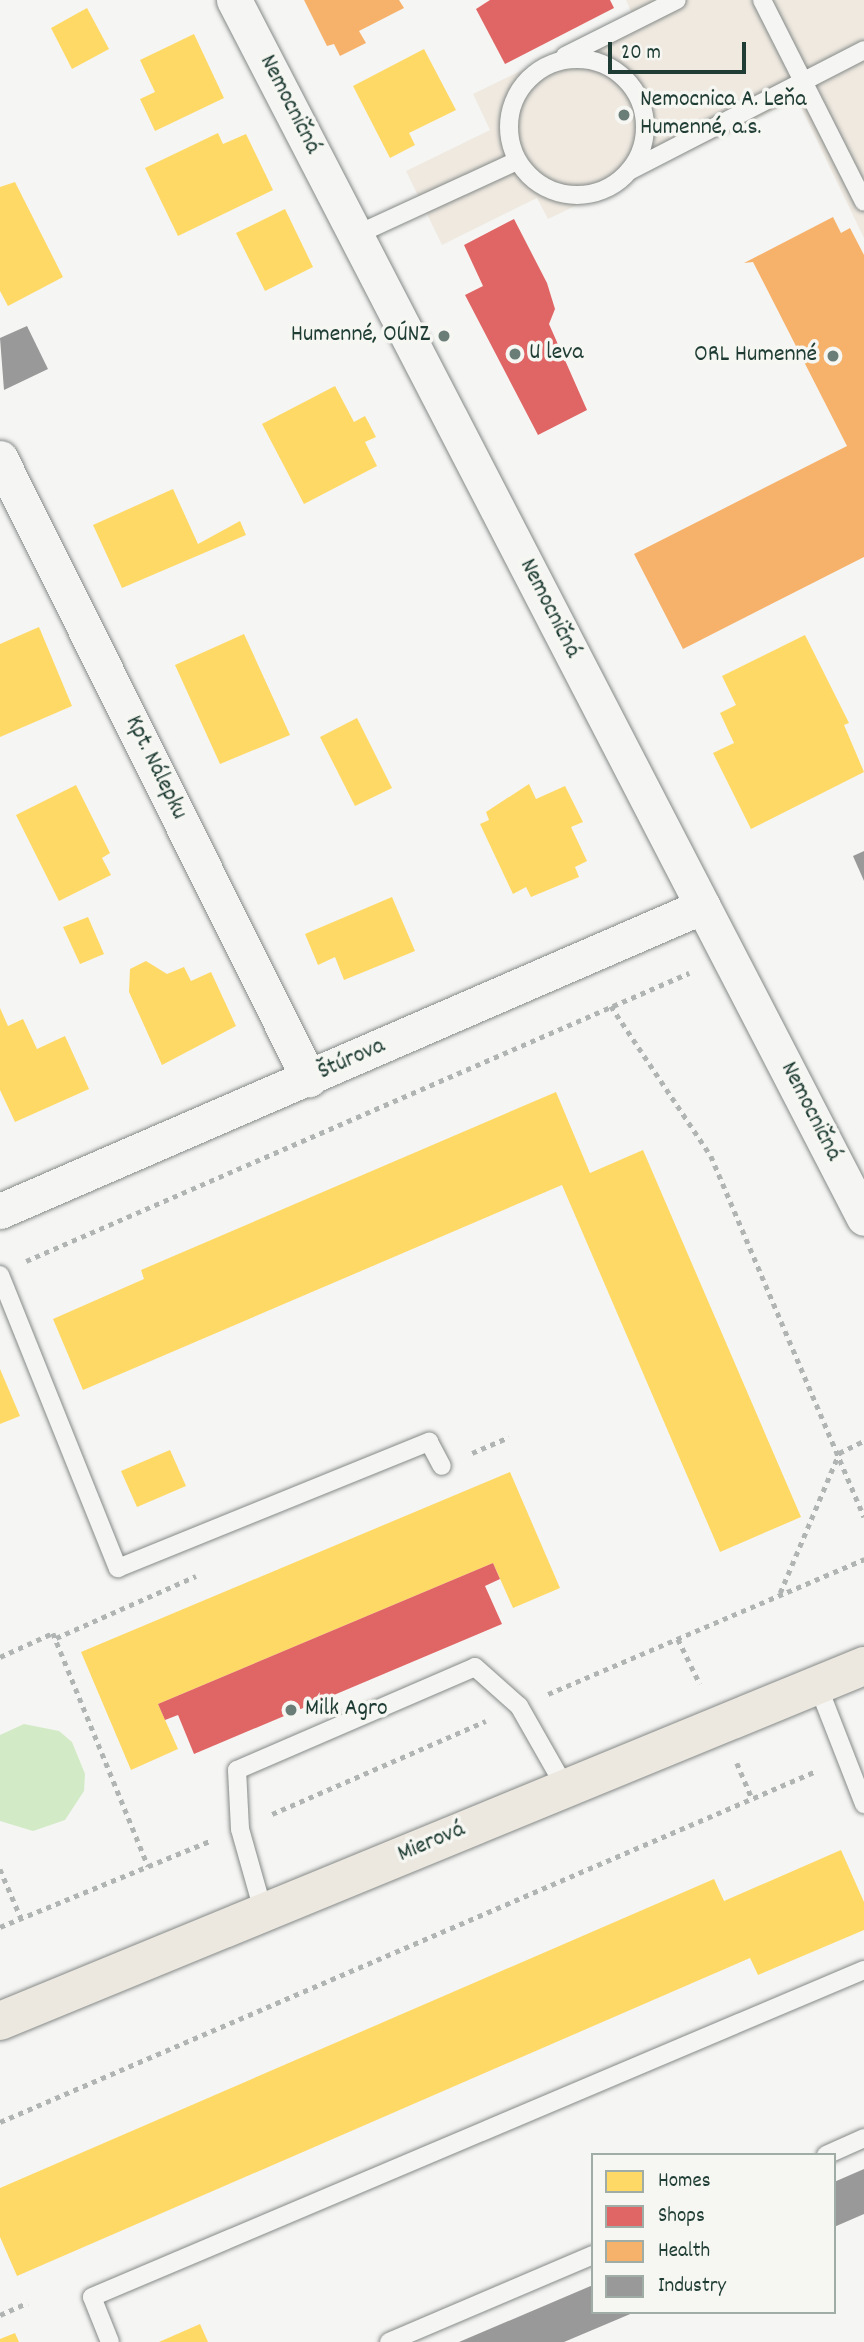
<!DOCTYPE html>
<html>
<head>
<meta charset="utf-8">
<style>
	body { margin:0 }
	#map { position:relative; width:864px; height:2342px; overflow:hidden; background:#f5f5f3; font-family:Dekko,sans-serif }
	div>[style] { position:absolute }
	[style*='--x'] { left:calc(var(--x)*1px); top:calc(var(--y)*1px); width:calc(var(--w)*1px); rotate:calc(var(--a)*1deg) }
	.built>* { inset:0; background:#efe9e0 }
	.green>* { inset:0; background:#d2ebc6 }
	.homes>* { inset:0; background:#ffd966 }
	.shops>* { inset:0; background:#e06666 }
	.health>* { inset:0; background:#f6b26b }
	.industry>* { inset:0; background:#999 }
	.path>* { height:4.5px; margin-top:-2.25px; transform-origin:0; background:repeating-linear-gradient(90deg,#b0b4b2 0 5px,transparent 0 10px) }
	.roads { filter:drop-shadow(0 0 2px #858a88) drop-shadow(0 0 2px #858a88) }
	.lane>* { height:18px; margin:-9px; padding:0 9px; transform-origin:9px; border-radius:9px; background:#f5f5f3 }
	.lane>.ring { margin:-9px; padding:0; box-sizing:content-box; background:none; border:18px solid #f5f5f3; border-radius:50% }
	.street>* { height:35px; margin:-17.5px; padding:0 17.5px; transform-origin:17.5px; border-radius:17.5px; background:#f5f5f3 }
	.primary>* { height:38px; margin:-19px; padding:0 19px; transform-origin:19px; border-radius:19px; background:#ece8df }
	.dots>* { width:19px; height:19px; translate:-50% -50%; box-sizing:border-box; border:4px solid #f6f6f2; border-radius:50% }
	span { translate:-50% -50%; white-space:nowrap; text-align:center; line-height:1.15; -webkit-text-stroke:7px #f6f6f2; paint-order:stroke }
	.poi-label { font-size:24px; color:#1f3d34 }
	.left { translate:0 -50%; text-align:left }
	.right { translate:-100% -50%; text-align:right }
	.street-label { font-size:24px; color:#1f3d34 }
	.legend { position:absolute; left:591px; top:2153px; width:245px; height:161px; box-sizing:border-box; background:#f6f6f2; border:2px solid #a0aca6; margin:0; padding:9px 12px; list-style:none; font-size:21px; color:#1f3d34 }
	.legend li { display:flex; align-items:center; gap:14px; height:35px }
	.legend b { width:35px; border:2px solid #a0aca6 }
	.scale { position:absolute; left:608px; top:42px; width:138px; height:32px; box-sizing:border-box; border:4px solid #1f3d34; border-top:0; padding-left:9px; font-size:21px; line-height:24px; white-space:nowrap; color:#1f3d34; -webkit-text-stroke:5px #f6f6f2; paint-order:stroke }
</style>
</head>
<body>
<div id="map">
	<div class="built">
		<i style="clip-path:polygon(626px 0,864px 0,864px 238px,797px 99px,548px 219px,537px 198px,442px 245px,406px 171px,490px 130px,473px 94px,633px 16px)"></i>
	</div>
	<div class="green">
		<i style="clip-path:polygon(24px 1724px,59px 1731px,72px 1742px,85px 1774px,84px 1791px,65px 1820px,33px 1831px,0 1821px,0 1735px)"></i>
	</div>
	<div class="homes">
		<i style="clip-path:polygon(87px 8px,109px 49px,72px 69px,51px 28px)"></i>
		<i style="clip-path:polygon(194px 34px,224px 98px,155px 131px,140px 99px,155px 92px,140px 60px)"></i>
		<i style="clip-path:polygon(424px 49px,456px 110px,409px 133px,415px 145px,390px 158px,353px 86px)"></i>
		<i style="clip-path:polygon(218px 133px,223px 144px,246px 134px,273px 190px,178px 236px,145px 168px)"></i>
		<i style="clip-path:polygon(15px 182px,63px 277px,8px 306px,0 291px,0 187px)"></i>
		<i style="clip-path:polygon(285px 209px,313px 267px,265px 291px,236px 233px)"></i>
		<i style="clip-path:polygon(335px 386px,354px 422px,365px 416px,376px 437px,365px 442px,377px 466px,304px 504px,262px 424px)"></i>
		<i style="clip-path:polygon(173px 489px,198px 544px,240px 521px,246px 535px,122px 588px,93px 525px)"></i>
		<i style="clip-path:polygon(39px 627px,72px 706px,0 737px,0 644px)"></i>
		<i style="clip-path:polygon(244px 634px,290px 735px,220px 764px,175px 665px)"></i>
		<i style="clip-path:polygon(805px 635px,849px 723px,844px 725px,864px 772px,751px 829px,713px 753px,734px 743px,720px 713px,736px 705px,722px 676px)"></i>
		<i style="clip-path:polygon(357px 718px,392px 788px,355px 806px,320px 737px)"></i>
		<i style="clip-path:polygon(529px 784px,536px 799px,565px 786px,583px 822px,571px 827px,587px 861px,575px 867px,579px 877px,531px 897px,526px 887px,513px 894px,480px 824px,489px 820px,486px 812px)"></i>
		<i style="clip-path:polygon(76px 785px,110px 853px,102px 858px,111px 875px,59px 901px,16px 815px)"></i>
		<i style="clip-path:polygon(392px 897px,415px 951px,344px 980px,335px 957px,318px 965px,305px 934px)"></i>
		<i style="clip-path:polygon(88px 917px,104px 954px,80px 964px,63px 927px)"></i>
		<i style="clip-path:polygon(146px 961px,167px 974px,184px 967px,191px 981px,211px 972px,236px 1026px,162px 1065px,129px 992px,130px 969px)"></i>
		<i style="clip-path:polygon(0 1008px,8px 1026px,23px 1019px,37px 1049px,65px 1036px,89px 1089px,15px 1122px,0 1090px)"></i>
		<i style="clip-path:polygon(556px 1092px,590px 1173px,643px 1150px,801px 1517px,720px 1552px,562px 1185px,83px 1390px,53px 1319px,144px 1279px,141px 1270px)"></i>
		<i style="clip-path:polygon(0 1369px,20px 1416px,0 1424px)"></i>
		<i style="clip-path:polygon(170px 1450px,186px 1486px,137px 1507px,121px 1471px)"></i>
		<i style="clip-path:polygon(510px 1472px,560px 1588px,513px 1608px,493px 1563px,158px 1704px,178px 1749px,131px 1770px,81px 1652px)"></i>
		<i style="clip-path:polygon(841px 1850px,864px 1902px,864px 1930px,758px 1975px,750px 1958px,17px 2276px,0 2237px,0 2188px,714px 1879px,724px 1901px)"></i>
		<i style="clip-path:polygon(200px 2324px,208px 2342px,159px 2342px)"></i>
		<i style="clip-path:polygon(15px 2333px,19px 2342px,0 2342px,0 2339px)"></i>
	</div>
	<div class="shops">
		<i style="clip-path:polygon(490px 0,610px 0,614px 8px,505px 64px,476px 9px)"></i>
		<i style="clip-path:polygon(514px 219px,547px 283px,555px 309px,549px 324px,587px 410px,538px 435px,465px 295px,483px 286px,464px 245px)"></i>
		<i style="clip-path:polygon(493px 1563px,500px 1579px,485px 1586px,502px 1624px,194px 1754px,178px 1715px,165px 1720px,158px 1704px)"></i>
	</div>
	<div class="health">
		<i style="clip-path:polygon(304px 0,399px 0,404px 8px,359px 31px,366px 43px,340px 56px,334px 44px,327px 46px)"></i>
		<i style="clip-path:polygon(833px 217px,841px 233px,850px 228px,864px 255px,864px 557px,683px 649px,634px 554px,847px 446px,753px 262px,744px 263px)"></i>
	</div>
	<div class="industry">
		<i style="clip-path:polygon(27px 326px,48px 369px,4px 390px,0 338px)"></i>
		<i style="clip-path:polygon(864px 851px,864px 881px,853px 856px)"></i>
		<i style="clip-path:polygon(864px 2169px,864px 2214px,834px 2227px,834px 2182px)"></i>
		<i style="clip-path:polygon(593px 2285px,593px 2312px,635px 2312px,564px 2342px,459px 2342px)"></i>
	</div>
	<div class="path">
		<i style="--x:611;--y:1006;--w:180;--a:56.3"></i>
		<i style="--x:711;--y:1156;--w:392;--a:67"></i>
		<i style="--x:26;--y:1261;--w:723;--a:-23.48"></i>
		<i style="--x:472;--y:1453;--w:40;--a:-23.4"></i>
		<i style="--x:780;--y:1593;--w:152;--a:-67.1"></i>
		<i style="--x:839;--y:1453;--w:28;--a:-26"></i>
		<i style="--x:56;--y:1638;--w:153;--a:-23.9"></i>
		<i style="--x:678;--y:1639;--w:50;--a:63.9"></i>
		<i style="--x:0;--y:1657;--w:58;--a:-24.4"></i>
		<i style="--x:53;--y:1633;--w:252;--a:67.8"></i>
		<i style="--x:548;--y:1694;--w:344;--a:-23.1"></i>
		<i style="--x:737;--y:1763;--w:38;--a:67"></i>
		<i style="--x:272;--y:1814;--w:233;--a:-23.5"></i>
		<i style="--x:0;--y:1869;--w:53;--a:66.8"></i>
		<i style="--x:0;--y:1927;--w:227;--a:-22.3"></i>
		<i style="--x:0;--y:2122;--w:888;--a:-23.27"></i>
		<i style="--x:0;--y:2315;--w:30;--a:-24"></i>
	</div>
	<div class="roads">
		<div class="lane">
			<i style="--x:762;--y:0;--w:226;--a:63.2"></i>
			<i style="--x:565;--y:56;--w:125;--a:-26.6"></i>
			<i class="ring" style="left:509px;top:59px;width:118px;height:118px"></i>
			<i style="--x:629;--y:171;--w:264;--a:-27.2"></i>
			<i style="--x:356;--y:235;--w:177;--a:-24.7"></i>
			<i style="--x:0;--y:1275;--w:316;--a:68.1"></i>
			<i style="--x:118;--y:1568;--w:336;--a:-22.1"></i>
			<i style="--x:429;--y:1442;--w:27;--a:62"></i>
			<i style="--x:818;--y:1686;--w:127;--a:68.7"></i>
			<i style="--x:264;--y:1914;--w:88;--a:-105.8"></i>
			<i style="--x:240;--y:1829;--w:59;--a:-92.9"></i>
			<i style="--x:237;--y:1770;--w:259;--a:-23.4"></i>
			<i style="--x:475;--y:1667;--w:59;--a:41.6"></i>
			<i style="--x:519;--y:1706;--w:93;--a:60.4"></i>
			<i style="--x:826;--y:2155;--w:42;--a:-24.1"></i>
			<i style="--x:110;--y:2342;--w:48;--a:-111.8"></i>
			<i style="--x:92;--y:2297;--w:838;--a:-22.96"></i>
			<i style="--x:389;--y:2342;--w:222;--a:-23.1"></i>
		</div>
		<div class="street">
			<i style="--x:234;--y:0;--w:1371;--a:62.65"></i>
			<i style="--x:0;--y:458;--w:694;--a:63.55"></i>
			<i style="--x:0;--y:1211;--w:766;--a:-23.45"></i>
		</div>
		<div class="primary">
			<i style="--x:0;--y:2021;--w:934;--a:-22.34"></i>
		</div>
	</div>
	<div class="dots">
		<i style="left:624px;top:115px;background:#6a7d77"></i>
		<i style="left:444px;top:336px;background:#6a7d77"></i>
		<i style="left:515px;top:354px;background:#6a7d77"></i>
		<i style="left:833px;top:356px;background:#6a7d77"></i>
		<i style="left:291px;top:1710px;background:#6a7d77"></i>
	</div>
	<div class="poi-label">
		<span class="left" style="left:640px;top:115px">Nemocnica A. Leňa<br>Humenné, a.s.</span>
		<span class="right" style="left:430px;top:336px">Humenné, OÚNZ</span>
		<span class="left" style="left:529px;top:354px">U leva</span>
		<span class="right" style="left:817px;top:356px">ORL Humenné</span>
		<span class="left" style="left:305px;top:1710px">Milk Agro</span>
	</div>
	<div class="street-label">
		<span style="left:289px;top:105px;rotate:63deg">Nemocničná</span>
		<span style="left:549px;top:609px;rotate:63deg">Nemocničná</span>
		<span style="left:155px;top:768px;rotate:64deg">Kpt. Nálepku</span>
		<span style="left:352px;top:1060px;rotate:-24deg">Štúrova</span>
		<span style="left:810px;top:1112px;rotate:63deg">Nemocničná</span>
		<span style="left:432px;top:1843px;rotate:-23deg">Mierová</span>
	</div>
	<ul class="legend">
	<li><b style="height:19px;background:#ffd966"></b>Homes</li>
	<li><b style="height:19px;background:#e06666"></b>Shops</li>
	<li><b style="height:19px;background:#f6b26b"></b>Health</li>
	<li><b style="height:19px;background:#999"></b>Industry</li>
	</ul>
	<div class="scale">20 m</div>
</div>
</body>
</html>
